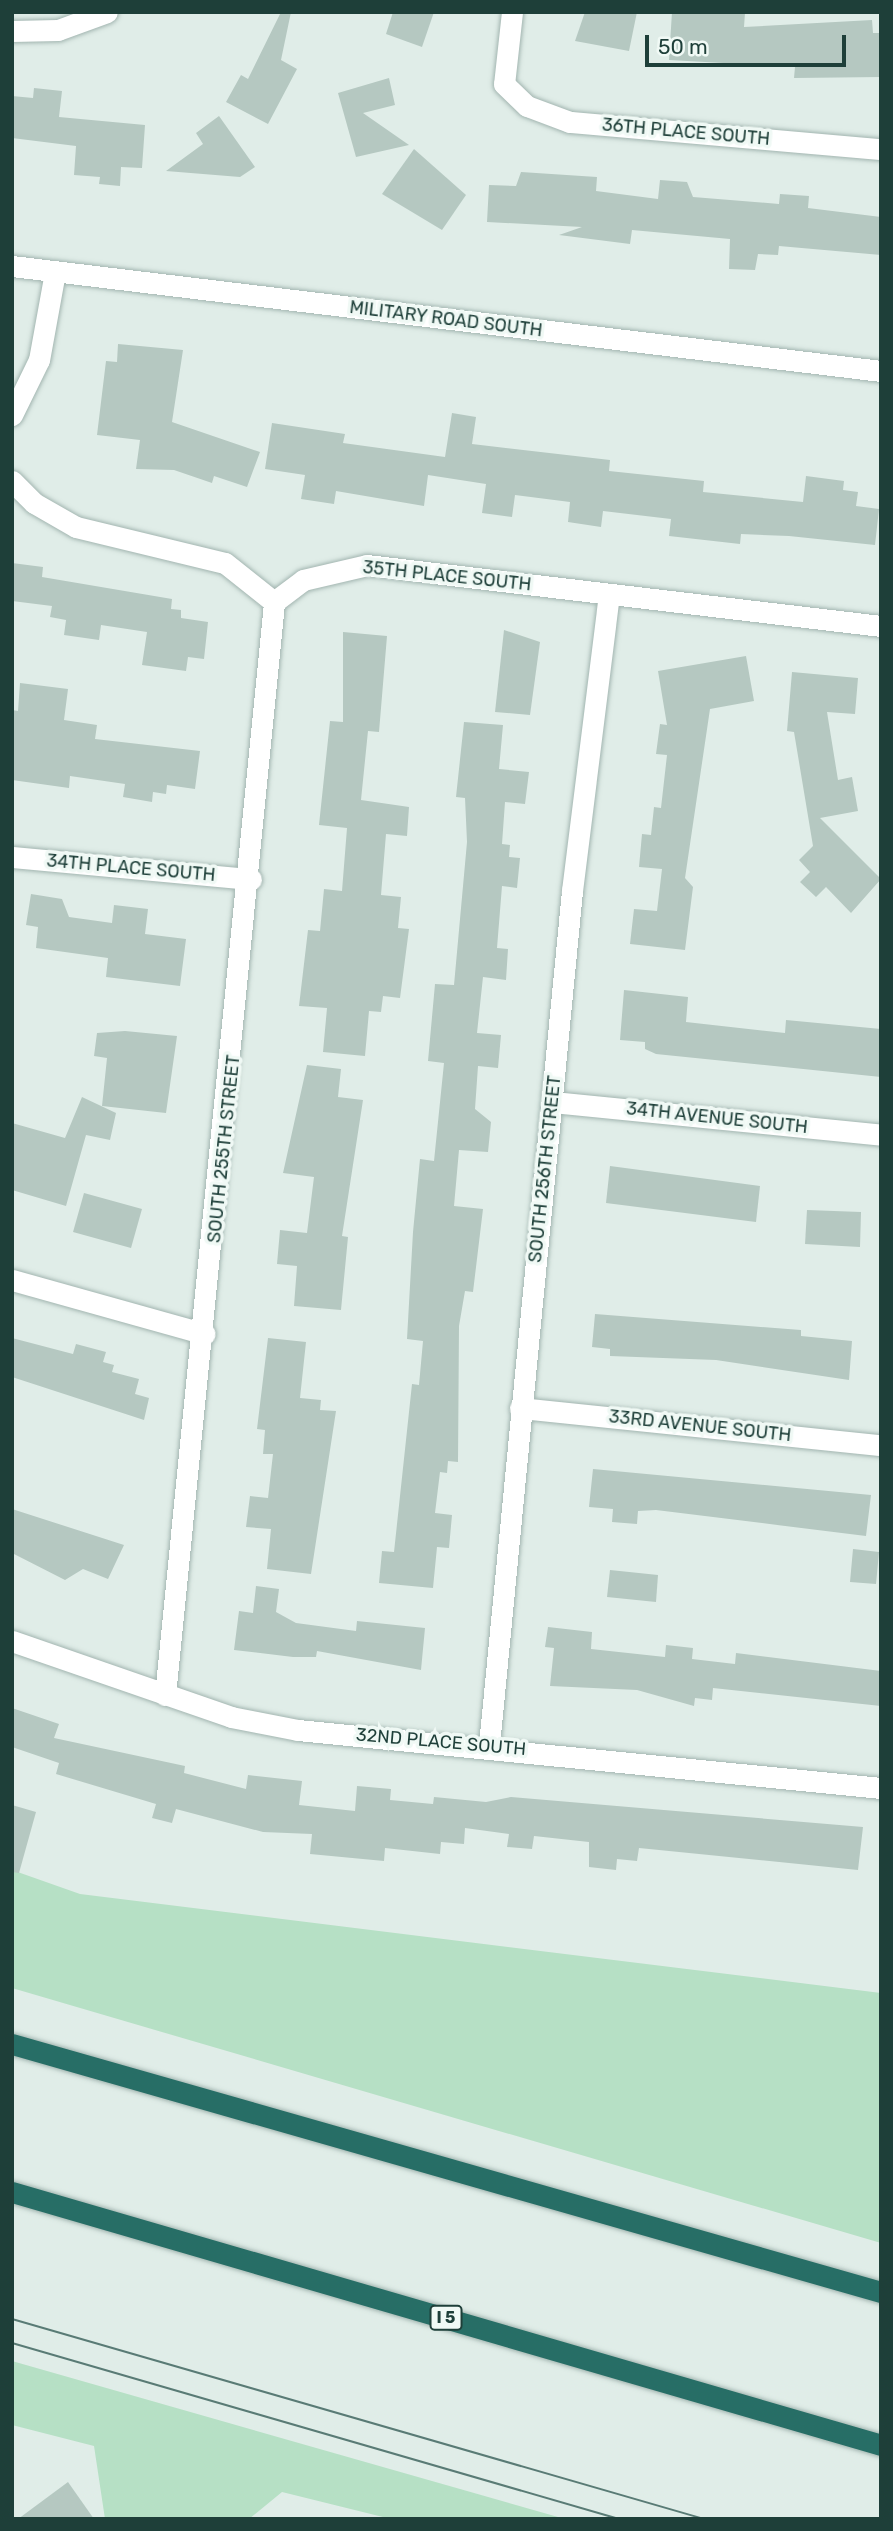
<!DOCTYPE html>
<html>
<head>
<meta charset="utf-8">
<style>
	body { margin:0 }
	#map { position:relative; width:893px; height:2531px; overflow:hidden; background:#e0ede8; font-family:Rubik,sans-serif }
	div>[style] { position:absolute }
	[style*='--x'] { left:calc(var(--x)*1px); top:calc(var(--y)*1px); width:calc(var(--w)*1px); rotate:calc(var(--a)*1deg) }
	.green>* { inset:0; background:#b6e0c5 }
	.building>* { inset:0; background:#b5c8c1 }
	.roads { filter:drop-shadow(0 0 2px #a2b5b0) drop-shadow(0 0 2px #a2b5b0) }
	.minor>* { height:21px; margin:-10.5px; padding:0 10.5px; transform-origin:10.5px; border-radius:10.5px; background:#fff }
	.secondary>* { height:21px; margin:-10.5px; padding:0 10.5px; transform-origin:10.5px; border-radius:10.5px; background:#fff }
	.motorway>* { height:21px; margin:-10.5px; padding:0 10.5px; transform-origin:10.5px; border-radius:10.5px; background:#276e66 }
	.tram>* { height:2px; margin:-1px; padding:0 1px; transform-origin:1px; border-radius:1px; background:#597b75 }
	span { translate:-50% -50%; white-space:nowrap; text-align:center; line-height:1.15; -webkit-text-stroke:7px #f0f9f5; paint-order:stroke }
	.shield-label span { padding:2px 5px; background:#f0f9f5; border:2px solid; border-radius:5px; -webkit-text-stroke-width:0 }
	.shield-label { font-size:16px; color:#1e3f39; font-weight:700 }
	.street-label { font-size:18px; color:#1e3f39 }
	.frame { position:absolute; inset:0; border:14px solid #1e3f39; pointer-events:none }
	.scale { position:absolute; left:645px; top:35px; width:201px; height:32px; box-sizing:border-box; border:4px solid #1e3f39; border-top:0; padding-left:9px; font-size:21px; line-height:24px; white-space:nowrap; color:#1e3f39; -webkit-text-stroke:5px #f0f9f5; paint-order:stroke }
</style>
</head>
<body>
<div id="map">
	<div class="green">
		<i style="clip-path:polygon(12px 1870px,80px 1894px,881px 1993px,881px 2243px,12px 1988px)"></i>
		<i style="clip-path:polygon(12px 2361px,565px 2519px,391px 2519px,282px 2492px,249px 2519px,105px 2519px,94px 2446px,12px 2425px)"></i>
	</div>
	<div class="building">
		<i style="clip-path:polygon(281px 12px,291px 12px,281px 60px,297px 69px,268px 124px,226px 102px,241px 75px,248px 79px)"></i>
		<i style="clip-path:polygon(393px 12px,434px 12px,422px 47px,386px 34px)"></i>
		<i style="clip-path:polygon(585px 12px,637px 12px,629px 51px,575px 41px)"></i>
		<i style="clip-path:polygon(672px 12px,745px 13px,744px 27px,872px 20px,873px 33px,881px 33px,881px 77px,794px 78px,795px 67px,669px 60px)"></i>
		<i style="clip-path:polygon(389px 78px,395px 105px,363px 113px,409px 145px,356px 157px,338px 93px)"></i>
		<i style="clip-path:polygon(34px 88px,62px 91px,59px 117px,145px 125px,142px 168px,121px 167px,120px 186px,99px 184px,100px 177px,74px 175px,76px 146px,12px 138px,12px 96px,33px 98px)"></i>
		<i style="clip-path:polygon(219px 116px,255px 167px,240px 177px,166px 171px,203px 144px,196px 133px)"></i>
		<i style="clip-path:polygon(414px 149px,466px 195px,442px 230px,382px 194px)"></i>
		<i style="clip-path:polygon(521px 172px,597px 177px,596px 191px,658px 199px,660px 180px,687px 182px,693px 197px,779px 204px,780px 194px,809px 196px,808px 208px,881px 217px,881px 255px,779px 246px,778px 255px,758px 254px,755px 270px,729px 269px,730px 239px,632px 230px,630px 244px,559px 235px,582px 227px,487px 222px,489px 185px,516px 186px)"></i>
		<i style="clip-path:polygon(118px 344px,183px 350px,172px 422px,260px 452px,247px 487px,214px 476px,212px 483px,174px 470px,136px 469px,140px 440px,97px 435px,106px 361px,117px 362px)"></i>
		<i style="clip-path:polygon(452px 413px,476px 417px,472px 444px,610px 460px,609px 471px,704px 481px,703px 492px,803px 502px,806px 476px,844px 481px,843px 490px,858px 492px,856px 506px,879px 509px,875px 545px,789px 536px,741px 534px,740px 544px,669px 536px,671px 519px,603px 511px,601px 527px,568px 522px,570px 502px,515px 495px,512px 517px,482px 513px,486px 484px,428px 475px,424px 506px,336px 491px,334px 504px,301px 499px,305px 475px,265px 469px,272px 423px,345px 434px,343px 443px,445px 457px)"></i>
		<i style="clip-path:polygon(12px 563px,43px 567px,42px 577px,172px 599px,171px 609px,181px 610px,181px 618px,208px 622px,204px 659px,188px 657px,186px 671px,142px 665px,147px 632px,101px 625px,99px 640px,64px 635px,66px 620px,50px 617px,52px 606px,12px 601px)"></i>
		<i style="clip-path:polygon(504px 630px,540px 642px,530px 715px,495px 712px)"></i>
		<i style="clip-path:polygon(343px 632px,387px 636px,379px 732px,368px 731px,361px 800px,409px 807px,407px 836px,386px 834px,381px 895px,401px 897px,398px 928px,409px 929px,400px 998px,383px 996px,381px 1012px,369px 1011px,365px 1056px,323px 1052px,327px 1008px,299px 1006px,308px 930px,320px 931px,324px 889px,342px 891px,347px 828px,319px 825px,330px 721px,343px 722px)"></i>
		<i style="clip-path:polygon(746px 656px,754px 701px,710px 709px,685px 878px,693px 887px,685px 950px,630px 944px,634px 909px,657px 911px,662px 869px,639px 867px,642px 834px,651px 835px,654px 807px,661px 808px,667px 755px,656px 754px,660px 724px,667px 725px,658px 671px)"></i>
		<i style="clip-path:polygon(792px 672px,858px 678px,855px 714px,827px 712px,838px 780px,852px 777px,858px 811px,820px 818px,881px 879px,851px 913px,826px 887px,816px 897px,800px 882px,810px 872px,799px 860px,813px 846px,794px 732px,787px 731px)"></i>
		<i style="clip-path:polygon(20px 683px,68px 689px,64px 720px,97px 725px,95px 739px,200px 751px,195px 789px,167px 785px,166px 794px,153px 792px,152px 802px,123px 797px,125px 784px,70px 776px,69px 788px,12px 780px,12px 710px,18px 711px)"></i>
		<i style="clip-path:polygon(464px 722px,503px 725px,499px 769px,529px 772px,525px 804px,505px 802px,502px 844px,510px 845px,509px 857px,520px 858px,517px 888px,502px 886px,497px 948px,508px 949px,506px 980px,483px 977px,477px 1033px,501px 1035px,498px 1068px,478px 1066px,475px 1109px,491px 1122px,488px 1152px,459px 1150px,454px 1206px,483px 1209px,473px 1292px,465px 1291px,459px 1326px,458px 1462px,448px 1461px,447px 1473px,440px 1472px,435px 1513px,452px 1515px,449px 1548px,437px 1547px,433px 1588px,379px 1583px,382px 1551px,394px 1552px,412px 1384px,419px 1385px,423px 1341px,407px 1339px,413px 1232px,420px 1159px,434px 1161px,444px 1063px,428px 1061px,435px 984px,454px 985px,467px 842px,465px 798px,456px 797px)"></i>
		<i style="clip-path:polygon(31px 894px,62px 899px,69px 917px,112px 923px,114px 905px,148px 909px,145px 934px,186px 939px,180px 986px,106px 977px,108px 958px,36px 948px,38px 927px,26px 925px)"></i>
		<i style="clip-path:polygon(624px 990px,688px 997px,686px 1022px,785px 1033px,786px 1020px,881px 1029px,881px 1077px,656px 1054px,645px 1049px,645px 1042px,620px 1040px)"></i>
		<i style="clip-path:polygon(125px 1031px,177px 1036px,166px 1113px,102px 1106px,107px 1058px,94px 1056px,97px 1033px)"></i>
		<i style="clip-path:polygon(307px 1065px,341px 1069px,338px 1097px,363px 1100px,342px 1236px,348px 1237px,341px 1310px,294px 1306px,297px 1266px,277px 1264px,280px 1230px,307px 1233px,314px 1177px,283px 1173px)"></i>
		<i style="clip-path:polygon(82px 1097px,116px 1113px,110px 1140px,86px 1135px,66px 1206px,12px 1190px,12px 1123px,65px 1138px)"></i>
		<i style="clip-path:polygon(610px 1166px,760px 1186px,756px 1222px,606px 1203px)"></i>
		<i style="clip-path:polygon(84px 1193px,142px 1209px,131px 1248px,73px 1232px)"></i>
		<i style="clip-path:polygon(807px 1210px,861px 1212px,860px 1247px,805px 1244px)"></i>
		<i style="clip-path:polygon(595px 1314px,801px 1330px,801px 1336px,852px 1341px,849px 1380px,716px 1360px,610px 1356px,610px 1349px,592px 1347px)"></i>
		<i style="clip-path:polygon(12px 1338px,73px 1354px,76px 1344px,106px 1352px,103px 1362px,114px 1365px,112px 1372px,139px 1379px,135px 1394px,149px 1398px,144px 1420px,12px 1377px)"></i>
		<i style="clip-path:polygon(268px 1338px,306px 1342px,300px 1398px,321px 1400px,320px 1410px,336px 1411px,311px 1574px,267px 1569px,271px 1529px,246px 1527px,250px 1496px,268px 1498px,273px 1454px,263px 1454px,265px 1430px,257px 1429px)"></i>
		<i style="clip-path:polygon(593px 1469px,871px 1495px,866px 1536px,656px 1510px,638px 1511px,637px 1524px,612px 1522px,613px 1509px,589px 1507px)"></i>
		<i style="clip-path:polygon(12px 1509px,124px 1545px,108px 1579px,83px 1569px,65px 1580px,12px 1553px)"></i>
		<i style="clip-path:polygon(853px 1549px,879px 1552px,876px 1584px,850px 1582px)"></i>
		<i style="clip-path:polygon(610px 1570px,658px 1575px,656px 1602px,607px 1597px)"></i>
		<i style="clip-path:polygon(256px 1586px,279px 1589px,276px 1612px,296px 1623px,356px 1631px,357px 1621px,425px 1628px,421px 1670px,317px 1651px,316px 1657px,293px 1657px,234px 1650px,239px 1611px,253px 1613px)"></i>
		<i style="clip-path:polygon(548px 1627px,592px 1632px,591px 1649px,665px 1657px,666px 1645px,693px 1648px,692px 1659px,735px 1664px,736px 1653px,881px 1671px,881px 1706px,713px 1688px,712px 1700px,695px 1698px,694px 1706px,637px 1690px,550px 1686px,554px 1648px,545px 1647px)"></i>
		<i style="clip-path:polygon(12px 1708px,59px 1724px,54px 1738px,185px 1766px,184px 1773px,246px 1789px,248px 1775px,302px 1781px,299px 1805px,355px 1811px,357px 1786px,391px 1789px,390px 1800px,433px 1804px,434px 1797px,486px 1802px,511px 1797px,863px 1827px,858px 1870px,639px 1848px,637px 1861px,617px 1859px,616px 1870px,589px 1867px,589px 1842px,534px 1836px,532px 1849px,507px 1847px,509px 1834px,465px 1828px,464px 1844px,441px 1842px,440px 1854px,385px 1848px,384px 1861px,310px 1854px,312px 1834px,263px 1832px,176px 1809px,172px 1823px,152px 1818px,156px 1804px,56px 1774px,59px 1763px,12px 1747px)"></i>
		<i style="clip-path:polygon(12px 1805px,36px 1812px,19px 1873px,12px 1872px)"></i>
		<i style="clip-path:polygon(68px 2482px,94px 2519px,18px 2519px)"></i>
	</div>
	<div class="roads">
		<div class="minor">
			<i style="--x:512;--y:12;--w:72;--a:96.3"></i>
			<i style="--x:504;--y:84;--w:32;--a:44"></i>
			<i style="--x:527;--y:106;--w:46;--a:20.4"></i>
			<i style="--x:570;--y:122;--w:312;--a:5"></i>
			<i style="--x:12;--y:31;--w:46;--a:-1.2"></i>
			<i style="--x:58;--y:30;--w:52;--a:-20.2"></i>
			<i style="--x:12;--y:415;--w:61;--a:-63.9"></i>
			<i style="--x:39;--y:360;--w:89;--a:-79.7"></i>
			<i style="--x:12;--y:481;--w:31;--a:45"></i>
			<i style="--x:34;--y:503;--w:48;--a:29.7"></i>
			<i style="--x:76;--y:527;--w:153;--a:13.6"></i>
			<i style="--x:225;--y:563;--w:63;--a:38.5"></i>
			<i style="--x:274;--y:602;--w:36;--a:-37"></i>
			<i style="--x:303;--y:580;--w:66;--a:-13.2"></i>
			<i style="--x:367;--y:565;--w:518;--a:6.77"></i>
			<i style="--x:12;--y:857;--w:240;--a:5.3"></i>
			<i style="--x:553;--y:1102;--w:330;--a:5.7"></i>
			<i style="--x:12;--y:1280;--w:200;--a:15.6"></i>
			<i style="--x:520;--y:1408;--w:363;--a:5.9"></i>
			<i style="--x:12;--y:1641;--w:232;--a:19.1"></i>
			<i style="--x:231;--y:1717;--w:68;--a:11"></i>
			<i style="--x:298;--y:1730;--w:586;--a:5.68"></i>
			<i style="--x:165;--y:1695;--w:1098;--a:-84.3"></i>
			<i style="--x:489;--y:1745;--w:858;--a:-84.45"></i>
			<i style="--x:572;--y:891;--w:299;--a:-82.9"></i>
		</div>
		<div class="secondary">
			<i style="--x:12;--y:266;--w:875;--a:6.89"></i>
		</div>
		<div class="motorway">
			<i style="--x:12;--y:2044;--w:904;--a:15.93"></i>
			<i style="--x:12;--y:2192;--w:905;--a:16.23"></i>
		</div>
	</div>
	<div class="tram">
		<i style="--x:12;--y:2319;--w:720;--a:16.12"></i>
		<i style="--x:12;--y:2343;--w:632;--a:16.17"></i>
	</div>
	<div class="shield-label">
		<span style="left:446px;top:2318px">I 5</span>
	</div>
	<div class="street-label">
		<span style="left:686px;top:132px;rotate:5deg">36TH PLACE SOUTH</span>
		<span style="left:446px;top:319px;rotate:7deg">MILITARY ROAD SOUTH</span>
		<span style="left:447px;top:576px;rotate:6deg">35TH PLACE SOUTH</span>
		<span style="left:131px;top:868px;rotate:5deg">34TH PLACE SOUTH</span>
		<span style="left:717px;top:1118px;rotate:6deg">34TH AVENUE SOUTH</span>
		<span style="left:224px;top:1149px;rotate:-84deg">SOUTH 255TH STREET</span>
		<span style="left:545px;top:1169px;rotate:-84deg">SOUTH 256TH STREET</span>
		<span style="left:700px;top:1426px;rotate:6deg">33RD AVENUE SOUTH</span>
		<span style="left:441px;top:1742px;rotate:5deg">32ND PLACE SOUTH</span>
	</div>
	<div class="frame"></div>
	<div class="scale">50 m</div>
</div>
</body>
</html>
